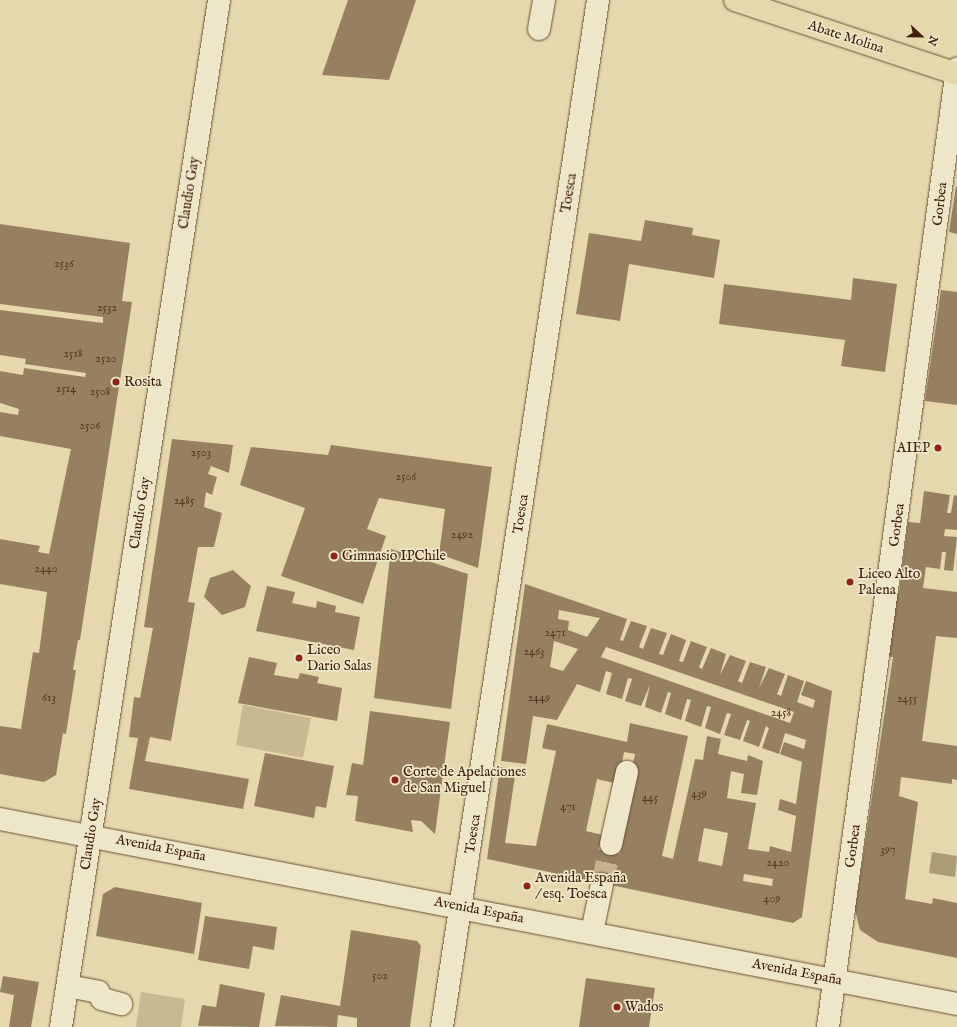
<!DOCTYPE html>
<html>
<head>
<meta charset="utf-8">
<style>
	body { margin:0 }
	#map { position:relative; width:957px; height:1027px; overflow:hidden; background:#e5d8ac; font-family:"IM FELL English",serif }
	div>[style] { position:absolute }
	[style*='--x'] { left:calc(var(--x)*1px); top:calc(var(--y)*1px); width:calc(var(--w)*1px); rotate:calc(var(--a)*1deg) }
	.green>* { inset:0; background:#c9b991 }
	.water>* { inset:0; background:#ad9a76 }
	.building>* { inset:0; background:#968060 }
	.minor-tunnel>* { height:22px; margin-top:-11px; transform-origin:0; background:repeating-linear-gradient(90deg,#c4b38c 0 22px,transparent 0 33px) }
	.roads { filter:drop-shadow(0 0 1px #6a4f35) drop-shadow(0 0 1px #6a4f35) }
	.minor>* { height:22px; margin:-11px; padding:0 11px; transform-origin:11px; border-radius:11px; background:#eee6c9 }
	.major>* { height:22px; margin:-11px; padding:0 11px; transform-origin:11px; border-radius:11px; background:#e5d8ac }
	.dots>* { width:11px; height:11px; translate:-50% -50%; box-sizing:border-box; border:2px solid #eee6c9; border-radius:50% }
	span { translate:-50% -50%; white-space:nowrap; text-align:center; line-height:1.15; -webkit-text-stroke:3.5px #eee6c9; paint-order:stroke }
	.number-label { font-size:12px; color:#563922 }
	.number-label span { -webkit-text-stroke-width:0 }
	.street-label { font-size:14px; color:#41210d }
	.poi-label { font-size:14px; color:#41210d }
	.left { translate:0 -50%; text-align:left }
	.right { translate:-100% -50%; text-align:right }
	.north { position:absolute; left:901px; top:16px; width:40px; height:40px; -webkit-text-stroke:3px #eee6c9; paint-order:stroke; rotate:112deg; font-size:11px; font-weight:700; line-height:16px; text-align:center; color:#41210d }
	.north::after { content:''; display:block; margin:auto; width:14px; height:18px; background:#41210d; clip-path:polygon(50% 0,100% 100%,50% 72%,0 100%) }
</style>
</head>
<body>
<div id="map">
	<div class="green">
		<i style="clip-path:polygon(243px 705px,311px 718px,303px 758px,236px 745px)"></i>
		<i style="clip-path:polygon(141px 992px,185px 999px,181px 1027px,136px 1027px)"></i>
	</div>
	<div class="water">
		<i style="clip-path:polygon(932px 852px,957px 856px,955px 877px,929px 873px)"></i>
	</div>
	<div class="building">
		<i style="clip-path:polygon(348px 0,416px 0,389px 80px,322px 75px)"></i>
		<i style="clip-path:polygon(956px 186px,957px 186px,957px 234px,949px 232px)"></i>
		<i style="clip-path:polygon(645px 220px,693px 228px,692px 235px,720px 240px,714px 278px,629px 264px,620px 321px,576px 314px,589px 233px,641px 241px)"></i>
		<i style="clip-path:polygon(0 224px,130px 243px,122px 301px,132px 302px,80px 640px,78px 640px,73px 670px,76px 670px,66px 734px,63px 733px,56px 775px,44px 782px,0 774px,0 726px,21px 729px,33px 652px,39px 653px,47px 592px,0 584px,0 539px,40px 546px,38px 552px,49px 554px,71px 449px,0 436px,0 412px,18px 415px,19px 409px,0 403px,0 371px,23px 375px,24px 368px,85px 377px,86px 373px,25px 364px,26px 359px,0 355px,0 310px,103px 323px,103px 317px,0 304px)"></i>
		<i style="clip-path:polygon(853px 278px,897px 284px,885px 372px,841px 366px,845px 340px,719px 324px,724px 284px,851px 300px)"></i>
		<i style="clip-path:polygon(941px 290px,957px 292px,957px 405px,925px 401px)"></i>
		<i style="clip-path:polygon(172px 439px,233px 445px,229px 473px,211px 466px,208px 474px,217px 477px,212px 495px,206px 492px,204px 507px,222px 513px,214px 547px,198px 547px,188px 602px,195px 603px,171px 741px,150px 737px,145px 761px,249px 779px,243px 809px,129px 789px,138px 738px,129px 737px,134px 697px,140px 698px,153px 628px,144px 627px)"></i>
		<i style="clip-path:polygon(331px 445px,492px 467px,478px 568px,439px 554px,445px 509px,379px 498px,367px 529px,386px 536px,363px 604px,281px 576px,305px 508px,240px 485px,251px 447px,328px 455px)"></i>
		<i style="clip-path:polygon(924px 491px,950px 495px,947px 513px,951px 513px,954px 495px,957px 496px,957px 530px,945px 529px,944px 536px,957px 537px,953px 571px,944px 570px,946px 552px,942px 552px,940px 569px,926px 567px,923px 588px,957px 592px,957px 638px,936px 636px,922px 741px,957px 746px,957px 780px,952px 779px,952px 784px,901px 777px,899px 796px,918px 802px,905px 899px,932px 904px,933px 898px,957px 903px,957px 958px,878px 942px,860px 930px,855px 910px,893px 657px,886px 656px,895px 593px,899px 593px,908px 522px,920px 523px)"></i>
		<i style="clip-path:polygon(391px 549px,468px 574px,451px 709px,374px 698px)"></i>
		<i style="clip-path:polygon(233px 570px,251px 586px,245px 607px,222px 615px,204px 597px,210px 578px)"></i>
		<i style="clip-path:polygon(evenodd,525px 584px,627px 619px,620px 640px,623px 641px,631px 621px,647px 626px,639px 647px,643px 649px,651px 628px,667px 633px,659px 654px,663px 655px,671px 634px,686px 640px,679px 661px,683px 662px,691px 641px,707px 647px,699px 667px,702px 669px,711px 648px,726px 654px,720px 675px,730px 655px,746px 661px,738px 681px,742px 683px,750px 662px,766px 667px,759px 688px,769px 668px,785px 674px,777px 694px,781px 696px,788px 675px,804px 681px,797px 702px,813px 708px,815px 700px,801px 695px,806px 681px,832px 691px,802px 917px,793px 923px,487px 859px,500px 767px,516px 769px,505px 843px,536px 846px,556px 751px,542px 748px,547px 724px,627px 742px,630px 723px,688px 736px,662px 856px,673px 859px,695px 759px,703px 760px,707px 736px,721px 739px,718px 754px,747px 761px,748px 755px,763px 761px,757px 795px,741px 793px,744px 774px,731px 771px,727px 798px,756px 803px,748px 849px,769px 852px,770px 846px,791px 852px,796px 816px,778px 810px,780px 799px,796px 804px,802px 762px,780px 754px,784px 742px,804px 749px,806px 740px,785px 733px,779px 754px,762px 748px,769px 728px,766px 726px,759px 747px,743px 741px,750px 721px,747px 720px,740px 740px,724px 735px,731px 714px,727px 713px,720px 734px,705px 728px,711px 707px,707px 706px,701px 727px,685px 721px,691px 700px,687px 699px,681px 720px,665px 714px,671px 693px,668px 692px,661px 713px,645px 707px,650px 685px,641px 706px,625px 701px,632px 679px,628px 678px,622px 699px,606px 694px,612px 673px,606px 671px,600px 692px,577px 684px,557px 720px,533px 716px,526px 764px,501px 761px,525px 584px,559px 610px,600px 618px,587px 637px,568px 630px,569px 621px,558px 619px,559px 610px,525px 584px,554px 641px,578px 649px,563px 671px,550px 667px,554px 641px,525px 584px,606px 647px,794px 712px,790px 723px,601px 657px,606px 647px,525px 584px,624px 752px,635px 754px,615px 845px,607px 836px,586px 831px,597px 779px,618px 784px,624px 752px,525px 584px,704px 828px,728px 833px,722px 866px,698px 861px,704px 828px,525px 584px,744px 874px,773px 879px,772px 886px,743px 881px,744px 874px)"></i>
		<i style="clip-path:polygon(267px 586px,295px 592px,292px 603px,316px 608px,317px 601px,336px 606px,335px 612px,360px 617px,354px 650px,256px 631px)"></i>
		<i style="clip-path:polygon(249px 657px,277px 663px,274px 675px,298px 679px,300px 673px,319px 677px,317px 683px,342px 688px,337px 721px,238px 703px)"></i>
		<i style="clip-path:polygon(370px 711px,450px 722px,435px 834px,421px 821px,411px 820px,413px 832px,355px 821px,358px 796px,346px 795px,352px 763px,363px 765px)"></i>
		<i style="clip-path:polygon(265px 753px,334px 766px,326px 808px,316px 806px,314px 818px,254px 806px)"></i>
		<i style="clip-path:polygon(115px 887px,202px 903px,194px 954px,96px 936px,103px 894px)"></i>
		<i style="clip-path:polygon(205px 916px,277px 927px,274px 950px,253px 946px,249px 969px,198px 960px)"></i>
		<i style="clip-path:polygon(351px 930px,417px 941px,421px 946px,410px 1027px,357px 1027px,357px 1018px,338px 1015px,337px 1027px,275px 1026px,281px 995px,340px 1006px)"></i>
		<i style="clip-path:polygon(3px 976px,39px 982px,31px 1027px,9px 1027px,14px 995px,0 992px)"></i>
		<i style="clip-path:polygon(586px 978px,655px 988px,649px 1027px,579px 1027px)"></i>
		<i style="clip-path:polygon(220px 984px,265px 993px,259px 1027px,198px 1026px,202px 1005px,216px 1007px)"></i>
	</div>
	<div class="minor-tunnel">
		<i style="--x:602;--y:884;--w:41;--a:-77.3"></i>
	</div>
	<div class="roads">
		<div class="minor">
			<i style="--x:539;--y:29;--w:29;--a:-80"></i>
			<i style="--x:0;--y:819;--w:975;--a:10.94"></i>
			<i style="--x:611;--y:844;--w:74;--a:-77.5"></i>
			<i style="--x:592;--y:932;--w:49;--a:-78.2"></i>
			<i style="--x:68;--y:986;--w:31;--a:11"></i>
			<i style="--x:98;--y:992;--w:8;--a:60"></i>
			<i style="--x:102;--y:999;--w:20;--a:15"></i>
			<i style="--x:61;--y:1027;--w:1039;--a:-81.25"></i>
			<i style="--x:442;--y:1027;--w:1039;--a:-81.36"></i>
			<i style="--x:828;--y:1027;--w:967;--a:-82.33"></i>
		</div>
		<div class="major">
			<i style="--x:735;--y:0;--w:234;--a:18.4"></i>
		</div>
	</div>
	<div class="dots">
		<i style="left:116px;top:382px;background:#8f2418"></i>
		<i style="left:938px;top:448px;background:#8f2418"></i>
		<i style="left:334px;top:556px;background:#8f2418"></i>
		<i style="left:850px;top:582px;background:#8f2418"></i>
		<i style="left:299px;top:658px;background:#8f2418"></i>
		<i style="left:395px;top:780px;background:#8f2418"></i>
		<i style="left:527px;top:886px;background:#8f2418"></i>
		<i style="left:617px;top:1007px;background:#8f2418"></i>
	</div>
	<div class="number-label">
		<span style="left:64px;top:264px">2536</span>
		<span style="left:107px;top:308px">2532</span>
		<span style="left:73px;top:354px">2518</span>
		<span style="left:106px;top:359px">2520</span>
		<span style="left:66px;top:389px">2514</span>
		<span style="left:100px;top:392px">2508</span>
		<span style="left:90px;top:426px">2506</span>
		<span style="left:201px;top:453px">2503</span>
		<span style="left:406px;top:477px">2506</span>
		<span style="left:184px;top:501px">2485</span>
		<span style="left:462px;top:535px">2492</span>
		<span style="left:46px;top:569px">2440</span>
		<span style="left:555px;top:633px">2471</span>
		<span style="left:534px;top:652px">2463</span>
		<span style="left:49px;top:698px">613</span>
		<span style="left:539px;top:698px">2449</span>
		<span style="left:907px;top:699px">2455</span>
		<span style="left:781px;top:713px">2458</span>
		<span style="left:699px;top:794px">439</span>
		<span style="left:650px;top:798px">445</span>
		<span style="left:568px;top:807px">471</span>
		<span style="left:888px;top:850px">397</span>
		<span style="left:778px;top:863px">2420</span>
		<span style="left:772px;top:899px">409</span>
		<span style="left:380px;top:976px">502</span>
	</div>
	<div class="street-label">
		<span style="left:846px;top:37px;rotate:18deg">Abate Molina</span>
		<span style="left:189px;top:193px;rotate:-81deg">Claudio Gay</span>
		<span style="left:569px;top:193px;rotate:-81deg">Toesca</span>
		<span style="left:940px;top:204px;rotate:-83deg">Gorbea</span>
		<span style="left:140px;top:513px;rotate:-81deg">Claudio Gay</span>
		<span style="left:521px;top:514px;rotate:-81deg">Toesca</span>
		<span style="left:897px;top:525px;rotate:-82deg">Gorbea</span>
		<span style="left:91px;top:834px;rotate:-81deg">Claudio Gay</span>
		<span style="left:473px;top:834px;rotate:-81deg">Toesca</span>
		<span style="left:853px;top:846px;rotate:-82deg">Gorbea</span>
		<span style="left:161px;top:848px;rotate:11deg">Avenida España</span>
		<span style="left:479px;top:910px;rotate:11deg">Avenida España</span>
		<span style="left:797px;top:972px;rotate:11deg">Avenida España</span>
	</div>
	<div class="poi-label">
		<span class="left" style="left:124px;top:382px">Rosita</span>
		<span class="right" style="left:930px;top:448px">AIEP</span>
		<span class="left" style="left:342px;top:556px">Gimnasio IPChile</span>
		<span class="left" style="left:858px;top:582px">Liceo Alto<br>Palena</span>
		<span class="left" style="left:307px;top:658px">Liceo<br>Dario Salas</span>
		<span class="left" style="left:403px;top:780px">Corte de Apelaciones<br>de San Miguel</span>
		<span class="left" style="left:535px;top:886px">Avenida España<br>/ esq. Toesca</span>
		<span class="left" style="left:625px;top:1007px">Wados</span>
	</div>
	<div class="north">N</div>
</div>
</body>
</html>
